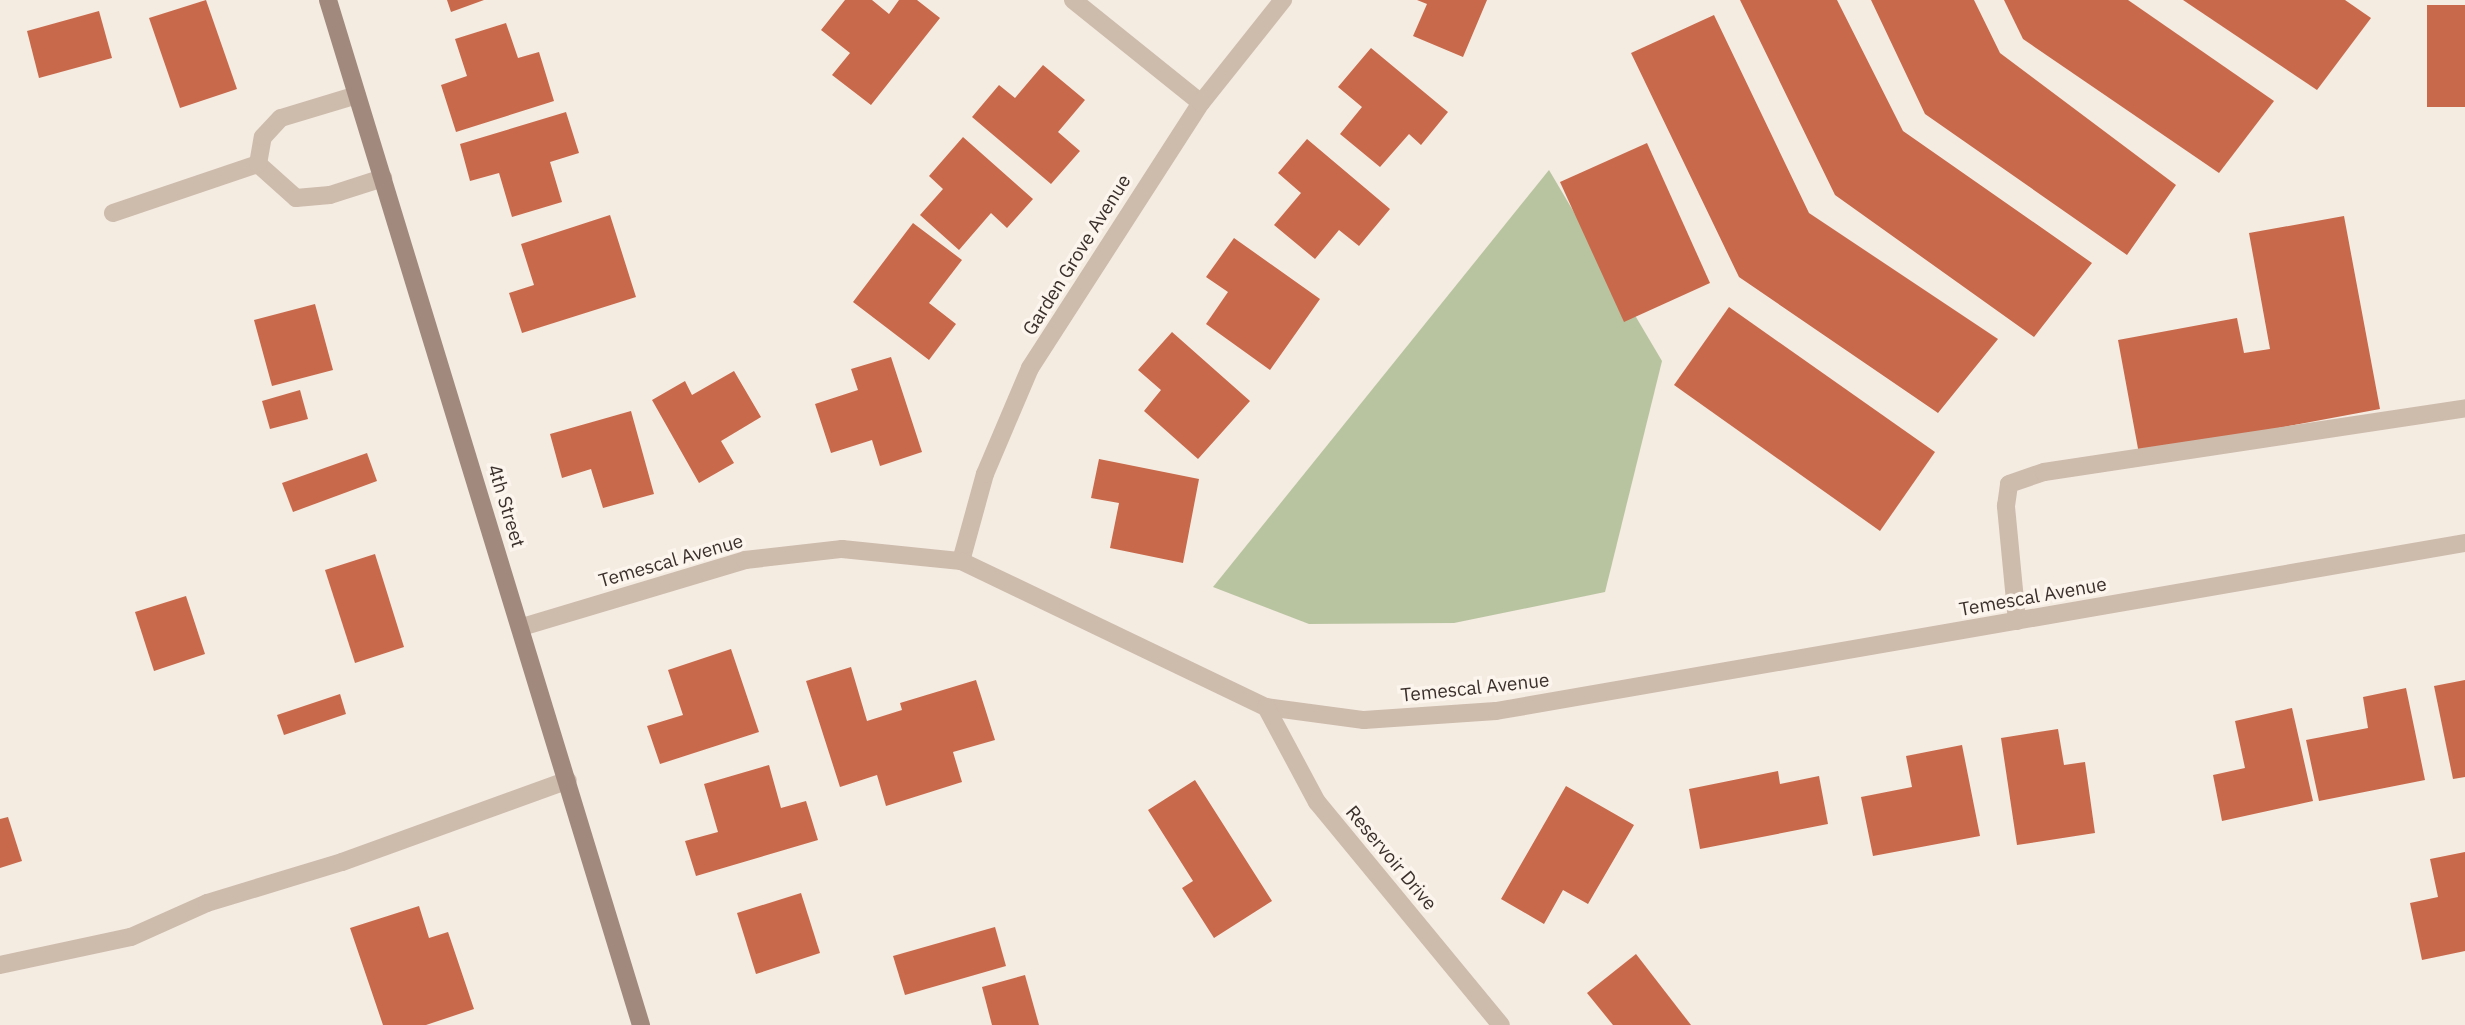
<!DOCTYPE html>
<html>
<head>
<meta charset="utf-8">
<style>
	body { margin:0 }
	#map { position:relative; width:2465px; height:1025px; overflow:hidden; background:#f4ebe1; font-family:"IBM Plex Sans",sans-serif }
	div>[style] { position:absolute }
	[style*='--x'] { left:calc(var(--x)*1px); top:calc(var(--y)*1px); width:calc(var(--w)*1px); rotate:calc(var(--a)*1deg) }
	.green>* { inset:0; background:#b8c4a0 }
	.building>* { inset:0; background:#c8694b }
	.lane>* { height:18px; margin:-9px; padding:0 9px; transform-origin:9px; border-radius:9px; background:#cdbbac }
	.street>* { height:18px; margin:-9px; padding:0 9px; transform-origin:9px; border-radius:9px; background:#cdbbac }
	.secondary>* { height:18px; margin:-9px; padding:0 9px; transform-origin:9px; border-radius:9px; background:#a18a7d }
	span { translate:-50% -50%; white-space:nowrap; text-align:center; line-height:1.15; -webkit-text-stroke:7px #fbf5ee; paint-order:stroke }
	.street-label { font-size:19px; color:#3b302b }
</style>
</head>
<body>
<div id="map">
	<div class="green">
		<i style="clip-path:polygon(1549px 170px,1662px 361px,1605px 592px,1454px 623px,1309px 624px,1213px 587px)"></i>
	</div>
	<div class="building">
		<i style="clip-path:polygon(206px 0,237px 89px,180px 108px,149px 18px)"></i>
		<i style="clip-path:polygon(447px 0,484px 0,451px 12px)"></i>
		<i style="clip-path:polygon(845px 0,872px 0,889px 14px,899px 0,917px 0,940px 18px,871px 105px,832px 75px,850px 53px,821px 30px)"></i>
		<i style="clip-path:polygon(1417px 0,1487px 0,1463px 57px,1413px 36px,1427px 4px)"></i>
		<i style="clip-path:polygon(1740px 0,1837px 0,1903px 131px,2092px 263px,2034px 337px,1835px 195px)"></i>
		<i style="clip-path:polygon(1871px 0,1974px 0,2000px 53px,2176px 185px,2127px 255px,1925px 114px)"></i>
		<i style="clip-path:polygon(2004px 0,2128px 0,2274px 101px,2219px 173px,2023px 39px)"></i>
		<i style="clip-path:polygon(2183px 0,2345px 0,2371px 18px,2317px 90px)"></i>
		<i style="clip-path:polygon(2427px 5px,2465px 5px,2465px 107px,2427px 107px)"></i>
		<i style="clip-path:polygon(99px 11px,112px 58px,39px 78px,27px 31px)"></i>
		<i style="clip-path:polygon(1714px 15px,1809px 213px,1998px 339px,1938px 413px,1739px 277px,1631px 53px)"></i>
		<i style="clip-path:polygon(506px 23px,518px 58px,539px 52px,554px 101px,456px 132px,441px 85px,467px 76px,455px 39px)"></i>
		<i style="clip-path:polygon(1371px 48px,1448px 112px,1421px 145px,1409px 134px,1380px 167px,1340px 134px,1362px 107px,1338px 87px)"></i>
		<i style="clip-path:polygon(1043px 65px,1085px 100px,1058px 132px,1080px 151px,1051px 184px,972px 117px,999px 85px,1015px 98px)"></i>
		<i style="clip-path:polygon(566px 112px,579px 153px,550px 162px,562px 202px,512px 217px,499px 173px,470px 181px,460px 144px)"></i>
		<i style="clip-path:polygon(963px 137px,1033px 199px,1007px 228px,991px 213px,959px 250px,920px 215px,943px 189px,929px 176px)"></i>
		<i style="clip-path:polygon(1307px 139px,1390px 209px,1359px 246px,1339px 230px,1315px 259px,1274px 225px,1301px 193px,1278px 173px)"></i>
		<i style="clip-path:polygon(1647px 143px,1710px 283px,1624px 322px,1560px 182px)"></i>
		<i style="clip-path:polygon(610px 215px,636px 297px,522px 333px,509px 293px,534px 285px,521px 244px)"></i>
		<i style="clip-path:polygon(2344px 216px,2380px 409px,2139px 454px,2118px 340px,2237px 318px,2244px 353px,2270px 349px,2249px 233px)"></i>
		<i style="clip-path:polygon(913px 223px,962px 260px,929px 303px,956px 324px,929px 360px,853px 302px)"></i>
		<i style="clip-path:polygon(1234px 238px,1320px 299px,1270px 370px,1206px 324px,1228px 292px,1206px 277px)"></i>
		<i style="clip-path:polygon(315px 304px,333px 370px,272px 386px,254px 320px)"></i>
		<i style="clip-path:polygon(1729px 307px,1935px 452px,1880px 531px,1674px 385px)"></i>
		<i style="clip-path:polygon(1172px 332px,1250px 401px,1198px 459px,1144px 411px,1161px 390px,1138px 370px)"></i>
		<i style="clip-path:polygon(891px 357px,922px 452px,880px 466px,872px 440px,831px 453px,815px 404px,858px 390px,851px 369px)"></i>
		<i style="clip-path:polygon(734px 371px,761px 417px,721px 441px,734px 463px,699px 483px,652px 400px,685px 381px,692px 395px)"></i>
		<i style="clip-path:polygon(300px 390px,308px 419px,270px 429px,262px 401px)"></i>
		<i style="clip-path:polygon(631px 411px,654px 494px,603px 508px,591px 469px,562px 478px,550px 434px)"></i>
		<i style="clip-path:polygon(367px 453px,377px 481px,293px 512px,282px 483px)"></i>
		<i style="clip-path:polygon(1099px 459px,1199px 479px,1183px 563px,1110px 548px,1119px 503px,1091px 498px)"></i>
		<i style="clip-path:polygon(375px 554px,404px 647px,355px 663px,325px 570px)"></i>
		<i style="clip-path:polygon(186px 596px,205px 654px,154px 671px,135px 612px)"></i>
		<i style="clip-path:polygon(731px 649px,759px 732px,660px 764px,647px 726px,683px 715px,668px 670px)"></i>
		<i style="clip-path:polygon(851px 667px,867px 721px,902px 710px,900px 703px,976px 680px,995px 740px,953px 752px,962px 782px,886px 806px,877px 775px,840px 787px,806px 681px)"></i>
		<i style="clip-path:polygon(2465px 680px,2465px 777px,2453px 779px,2434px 686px)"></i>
		<i style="clip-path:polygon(2406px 688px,2425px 780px,2319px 801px,2306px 740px,2368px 728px,2363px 697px)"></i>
		<i style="clip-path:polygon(340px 694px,346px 714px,284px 735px,277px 715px)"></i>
		<i style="clip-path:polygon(2292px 708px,2313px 801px,2222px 821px,2213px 775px,2245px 768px,2235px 721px)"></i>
		<i style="clip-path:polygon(2058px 729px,2064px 765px,2085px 762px,2095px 833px,2017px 845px,2001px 738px)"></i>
		<i style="clip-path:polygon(1962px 745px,1980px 836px,1873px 856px,1861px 797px,1912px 787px,1906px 756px)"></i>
		<i style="clip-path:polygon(769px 765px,781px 808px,806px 801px,818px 840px,696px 876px,685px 841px,718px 832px,704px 784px)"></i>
		<i style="clip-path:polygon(1778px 771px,1780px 784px,1819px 776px,1828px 824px,1700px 849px,1689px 789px)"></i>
		<i style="clip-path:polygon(1195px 780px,1272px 901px,1214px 938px,1182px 888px,1193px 881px,1148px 810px)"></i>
		<i style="clip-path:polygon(1566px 786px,1634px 825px,1588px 904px,1563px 890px,1544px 924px,1501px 899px)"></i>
		<i style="clip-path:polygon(8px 817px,22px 861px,0 868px,0 819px)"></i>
		<i style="clip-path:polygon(2465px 852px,2465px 951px,2422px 960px,2410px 903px,2438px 897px,2430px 859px)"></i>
		<i style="clip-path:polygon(801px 893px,820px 953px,756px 974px,737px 913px)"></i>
		<i style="clip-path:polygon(419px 906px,429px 938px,448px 932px,474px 1009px,426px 1025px,383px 1025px,350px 928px)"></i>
		<i style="clip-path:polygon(995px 927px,1006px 966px,905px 995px,893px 956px)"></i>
		<i style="clip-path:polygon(1636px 954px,1691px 1025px,1613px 1025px,1587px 993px)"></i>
		<i style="clip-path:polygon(1025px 975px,1039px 1025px,992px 1025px,982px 987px)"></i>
	</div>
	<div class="lane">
		<i style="--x:258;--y:164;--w:51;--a:41.8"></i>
		<i style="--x:296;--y:198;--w:34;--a:-5"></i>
		<i style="--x:330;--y:195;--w:56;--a:-17.8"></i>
		<i style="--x:113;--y:213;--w:153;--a:-18.7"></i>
		<i style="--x:258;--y:164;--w:27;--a:-80"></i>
		<i style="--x:263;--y:137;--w:26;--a:-47"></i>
		<i style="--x:281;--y:118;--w:79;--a:-16.8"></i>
		<i style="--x:2017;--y:621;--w:116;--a:-95.5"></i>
		<i style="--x:2006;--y:506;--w:22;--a:-82"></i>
		<i style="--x:2009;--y:484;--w:37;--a:-19"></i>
		<i style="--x:2044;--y:472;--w:426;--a:-8.6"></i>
		<i style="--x:0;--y:965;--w:134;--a:-12.1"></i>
		<i style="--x:131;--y:937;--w:83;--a:-24.1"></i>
		<i style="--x:207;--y:903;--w:141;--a:-16.9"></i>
		<i style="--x:342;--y:862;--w:240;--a:-19.9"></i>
	</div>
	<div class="street">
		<i style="--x:1073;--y:0;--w:164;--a:38.8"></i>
		<i style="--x:961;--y:561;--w:90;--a:-74.6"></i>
		<i style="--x:985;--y:474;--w:115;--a:-67"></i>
		<i style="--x:1030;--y:368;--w:315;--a:-57.2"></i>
		<i style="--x:1201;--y:103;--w:132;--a:-51.5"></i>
		<i style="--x:522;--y:627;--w:233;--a:-16.7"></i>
		<i style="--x:745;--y:560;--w:98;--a:-6.5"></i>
		<i style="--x:842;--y:549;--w:120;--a:5.8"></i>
		<i style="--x:961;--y:561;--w:338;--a:25.6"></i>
		<i style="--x:1266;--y:707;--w:99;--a:7.6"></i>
		<i style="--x:1364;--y:720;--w:132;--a:-3.9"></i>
		<i style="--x:1496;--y:711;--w:983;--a:-9.84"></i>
		<i style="--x:1266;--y:707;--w:108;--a:61.8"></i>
		<i style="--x:1317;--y:802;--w:289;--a:50.5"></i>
	</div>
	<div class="secondary">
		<i style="--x:328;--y:0;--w:1072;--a:73.02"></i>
	</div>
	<div class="street-label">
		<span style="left:1077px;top:255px;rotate:-58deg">Garden Grove Avenue</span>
		<span style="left:506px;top:506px;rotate:73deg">4th Street</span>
		<span style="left:671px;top:561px;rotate:-16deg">Temescal Avenue</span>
		<span style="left:2033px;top:597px;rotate:-10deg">Temescal Avenue</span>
		<span style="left:1475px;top:688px;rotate:-6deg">Temescal Avenue</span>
		<span style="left:1391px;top:858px;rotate:50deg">Reservoir Drive</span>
	</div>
</div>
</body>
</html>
